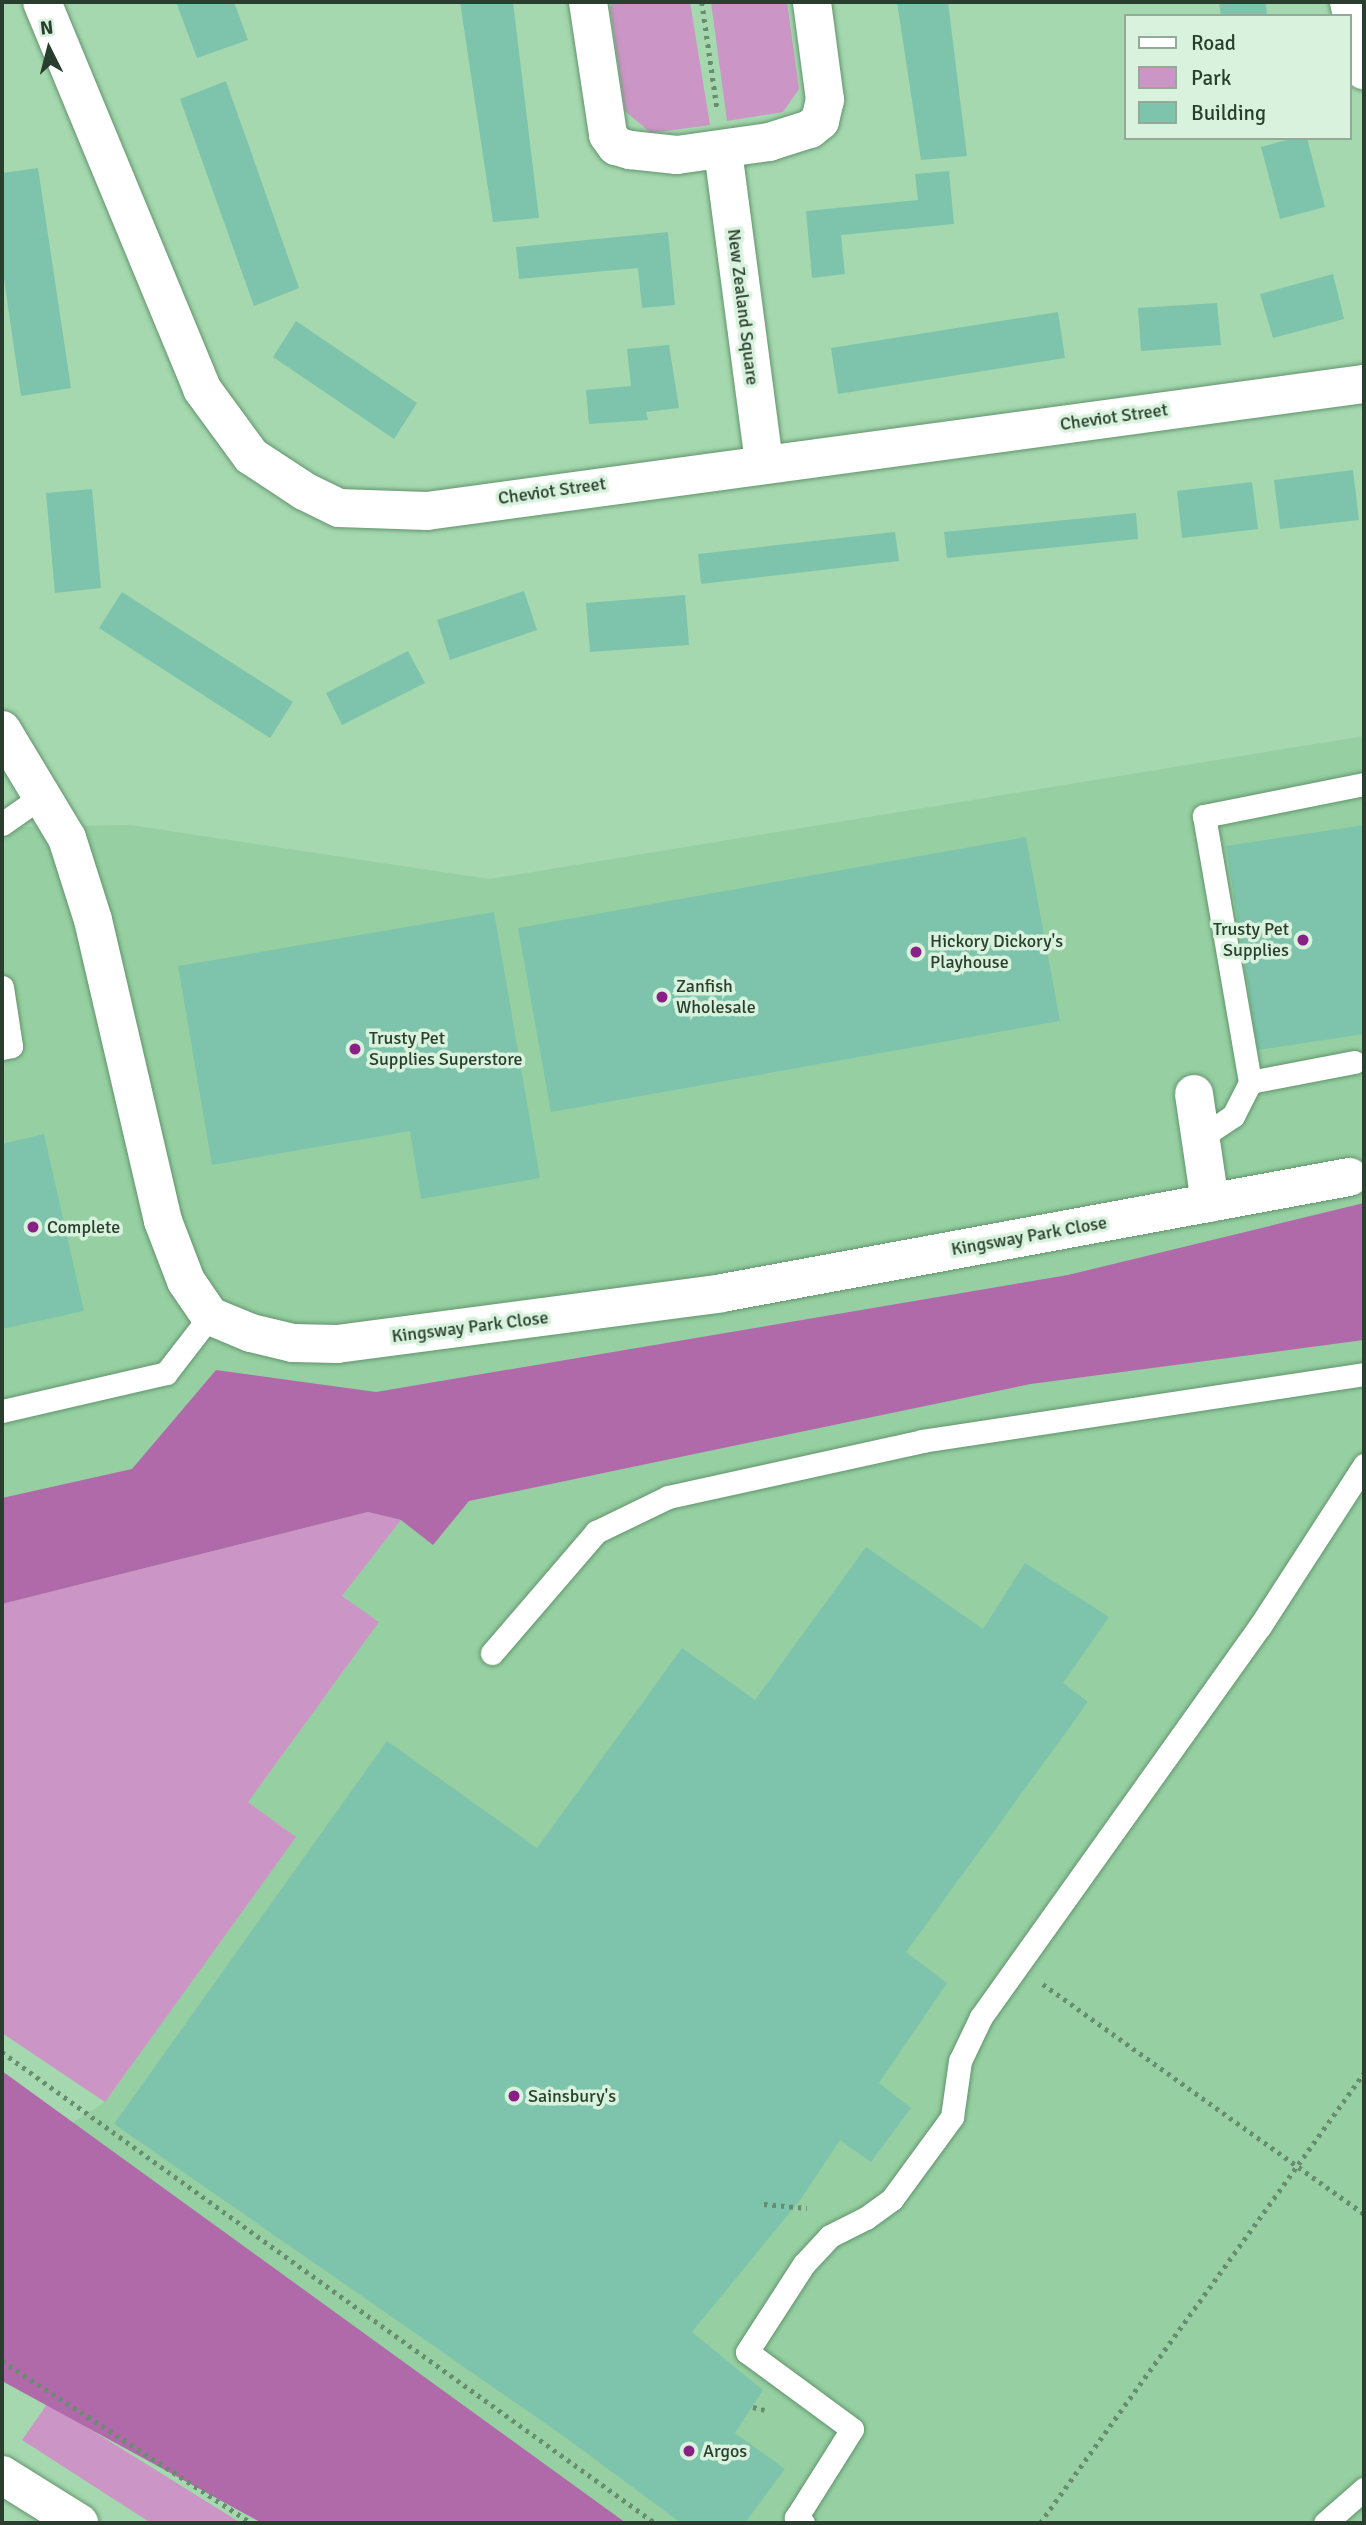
<!DOCTYPE html>
<html>
<head>
<meta charset="utf-8">
<style>
	body { margin:0 }
	#map { position:relative; width:1366px; height:2525px; overflow:hidden; background:#a5d8af; font-family:Signika,sans-serif }
	div>[style] { position:absolute }
	[style*='--x'] { left:calc(var(--x)*1px); top:calc(var(--y)*1px); width:calc(var(--w)*1px); rotate:calc(var(--a)*1deg) }
	.built>* { inset:0; background:#96d0a2 }
	.green>* { inset:0; background:#cb95c5 }
	.forest>* { inset:0; background:#b069a9 }
	.building>* { inset:0; background:#7ec4ac }
	.path>* { height:4.5px; margin-top:-2.25px; transform-origin:0; background:repeating-linear-gradient(90deg,#678c6f 0 3.5px,transparent 0 8.5px) }
	.roads { filter:drop-shadow(0 0 2px #62936d) drop-shadow(0 0 2px #62936d) }
	.lane>* { height:23px; margin:-11.5px; padding:0 11.5px; transform-origin:11.5px; border-radius:11.5px; background:#fff }
	.street>* { height:38px; margin:-19px; padding:0 19px; transform-origin:19px; border-radius:19px; background:#fff }
	.secondary>* { height:38px; margin:-19px; padding:0 19px; transform-origin:19px; border-radius:19px; background:#fff }
	.highway>* { height:38px; margin:-19px; padding:0 19px; transform-origin:19px; border-radius:19px; background:#fff }
	.dots>* { width:19px; height:19px; translate:-50% -50%; box-sizing:border-box; border:4px solid #d8f2dd; border-radius:50% }
	span { translate:-50% -50%; white-space:nowrap; text-align:center; line-height:1.15; -webkit-text-stroke:7px #d8f2dd; paint-order:stroke }
	.street-label { font-size:18px; color:#293e2e }
	.poi-label { font-size:18px; color:#293e2e }
	.right { translate:-100% -50%; text-align:right }
	.left { translate:0 -50%; text-align:left }
	.frame { position:absolute; inset:0; border:4px solid #293e2e; pointer-events:none }
	.legend { position:absolute; left:1124px; top:14px; width:228px; height:126px; box-sizing:border-box; background:#d8f2dd; border:2px solid #92aa97; margin:0; padding:9px 12px; list-style:none; font-size:21px; color:#293e2e }
	.legend li { display:flex; align-items:center; gap:14px; height:35px }
	.legend b { width:35px; border:2px solid #92aa97 }
	.north { position:absolute; left:14px; top:14px; width:70px; height:70px; -webkit-text-stroke:5px #d8f2dd; paint-order:stroke; rotate:354deg; font-size:19px; font-weight:700; line-height:28px; text-align:center; color:#293e2e }
	.north::after { content:''; display:block; margin:auto; width:24px; height:32px; background:#293e2e; clip-path:polygon(50% 0,100% 100%,50% 72%,0 100%) }
</style>
</head>
<body>
<div id="map">
	<div class="built">
		<i style="clip-path:polygon(1364px 736px,1364px 1210px,850px 1330px,2px 1503px,2px 818px,7px 827px,130px 825px,489px 879px)"></i>
		<i style="clip-path:polygon(1364px 1340px,1364px 2523px,455px 2523px,57px 2133px,105px 2102px,295px 1837px,248px 1802px,379px 1622px,342px 1596px,401px 1520px,433px 1544px,469px 1501px,1031px 1384px)"></i>
	</div>
	<div class="green">
		<i style="clip-path:polygon(614px 2px,690px 2px,710px 125px,651px 133px,625px 111px,610px 7px)"></i>
		<i style="clip-path:polygon(711px 2px,787px 2px,799px 89px,783px 112px,727px 121px)"></i>
		<i style="clip-path:polygon(368px 1512px,401px 1520px,342px 1596px,379px 1622px,248px 1802px,296px 1837px,105px 2102px,2px 2033px,2px 1604px)"></i>
		<i style="clip-path:polygon(48px 2403px,241px 2523px,151px 2523px,22px 2440px)"></i>
	</div>
	<div class="forest">
		<i style="clip-path:polygon(1364px 1203px,1364px 1340px,1031px 1384px,469px 1501px,433px 1545px,401px 1520px,368px 1512px,2px 1604px,2px 1498px,132px 1469px,216px 1370px,376px 1392px,1068px 1275px)"></i>
		<i style="clip-path:polygon(2px 2071px,626px 2523px,262px 2523px,2px 2381px)"></i>
	</div>
	<div class="building">
		<i style="clip-path:polygon(176px 2px,234px 2px,248px 40px,197px 58px)"></i>
		<i style="clip-path:polygon(460px 2px,513px 2px,539px 218px,493px 222px)"></i>
		<i style="clip-path:polygon(897px 2px,948px 2px,967px 156px,921px 160px)"></i>
		<i style="clip-path:polygon(1219px 2px,1266px 2px,1267px 16px,1221px 16px)"></i>
		<i style="clip-path:polygon(226px 81px,299px 288px,254px 306px,180px 99px)"></i>
		<i style="clip-path:polygon(1294px 138px,1307px 138px,1325px 207px,1280px 219px,1261px 147px)"></i>
		<i style="clip-path:polygon(38px 168px,71px 388px,21px 396px,2px 265px,2px 173px)"></i>
		<i style="clip-path:polygon(949px 171px,954px 224px,841px 235px,845px 274px,812px 278px,806px 211px,918px 200px,915px 174px)"></i>
		<i style="clip-path:polygon(668px 232px,675px 305px,642px 308px,638px 268px,519px 279px,516px 247px)"></i>
		<i style="clip-path:polygon(1333px 274px,1344px 319px,1273px 338px,1260px 294px)"></i>
		<i style="clip-path:polygon(1217px 303px,1221px 345px,1141px 351px,1138px 308px)"></i>
		<i style="clip-path:polygon(1058px 312px,1065px 358px,838px 394px,831px 348px)"></i>
		<i style="clip-path:polygon(296px 321px,417px 403px,394px 439px,273px 357px)"></i>
		<i style="clip-path:polygon(669px 345px,679px 408px,646px 412px,648px 420px,589px 424px,586px 390px,631px 386px,627px 349px)"></i>
		<i style="clip-path:polygon(1353px 470px,1359px 520px,1280px 529px,1274px 480px)"></i>
		<i style="clip-path:polygon(1252px 482px,1258px 529px,1182px 538px,1177px 491px)"></i>
		<i style="clip-path:polygon(92px 489px,101px 588px,55px 593px,46px 493px)"></i>
		<i style="clip-path:polygon(1136px 513px,1138px 539px,947px 558px,944px 532px)"></i>
		<i style="clip-path:polygon(895px 532px,899px 561px,701px 584px,698px 554px)"></i>
		<i style="clip-path:polygon(524px 591px,537px 630px,450px 660px,437px 620px)"></i>
		<i style="clip-path:polygon(122px 592px,293px 702px,270px 738px,99px 628px)"></i>
		<i style="clip-path:polygon(685px 595px,689px 645px,590px 652px,586px 603px)"></i>
		<i style="clip-path:polygon(408px 651px,425px 683px,342px 725px,326px 693px)"></i>
		<i style="clip-path:polygon(1364px 825px,1364px 1034px,1258px 1050px,1226px 846px)"></i>
		<i style="clip-path:polygon(1026px 837px,1060px 1021px,551px 1112px,518px 928px)"></i>
		<i style="clip-path:polygon(494px 912px,540px 1178px,421px 1199px,410px 1131px,212px 1165px,178px 966px)"></i>
		<i style="clip-path:polygon(44px 1134px,84px 1311px,2px 1329px,2px 1144px)"></i>
		<i style="clip-path:polygon(866px 1547px,983px 1629px,1025px 1563px,1109px 1617px,1063px 1683px,1088px 1702px,906px 1952px,947px 1983px,879px 2083px,911px 2108px,871px 2162px,840px 2140px,801px 2199px,692px 2332px,763px 2390px,735px 2433px,785px 2469px,745px 2523px,681px 2523px,562px 2435px,114px 2124px,387px 1741px,537px 1848px,682px 1648px,755px 1700px)"></i>
	</div>
	<div class="path">
		<i style="--x:702;--y:2;--w:107;--a:81.9"></i>
		<i style="--x:1043;--y:1984;--w:395;--a:35.6"></i>
		<i style="--x:2;--y:2052;--w:805;--a:35.8"></i>
		<i style="--x:764;--y:2204;--w:43;--a:5.3"></i>
		<i style="--x:2;--y:2361;--w:297;--a:33"></i>
		<i style="--x:753;--y:2407;--w:12;--a:14"></i>
		<i style="--x:1040;--y:2523;--w:555;--a:-54.25"></i>
	</div>
	<div class="roads">
		<div class="lane">
			<i style="--x:2;--y:824;--w:49;--a:-35"></i>
			<i style="--x:2;--y:987;--w:60;--a:81.3"></i>
			<i style="--x:11;--y:1046;--w:9;--a:167"></i>
			<i style="--x:1250;--y:1082;--w:106;--a:-10.9"></i>
			<i style="--x:1200;--y:1138;--w:40;--a:-34"></i>
			<i style="--x:1233;--y:1116;--w:38;--a:-63"></i>
			<i style="--x:1250;--y:1082;--w:270;--a:-99.8"></i>
			<i style="--x:1204;--y:816;--w:163;--a:-11.3"></i>
			<i style="--x:2;--y:1411;--w:168;--a:-13"></i>
			<i style="--x:166;--y:1373;--w:72;--a:-52.3"></i>
			<i style="--x:492;--y:1653;--w:160;--a:-49.3"></i>
			<i style="--x:596;--y:1532;--w:80;--a:-25.9"></i>
			<i style="--x:668;--y:1497;--w:260;--a:-12.4"></i>
			<i style="--x:922;--y:1441;--w:447;--a:-8.6"></i>
			<i style="--x:803;--y:2523;--w:9;--a:-144"></i>
			<i style="--x:796;--y:2518;--w:105;--a:-57.8"></i>
			<i style="--x:852;--y:2429;--w:130;--a:-143.7"></i>
			<i style="--x:747;--y:2352;--w:105;--a:-57.1"></i>
			<i style="--x:804;--y:2264;--w:38;--a:-47"></i>
			<i style="--x:830;--y:2236;--w:40;--a:-26.6"></i>
			<i style="--x:866;--y:2218;--w:32;--a:-36"></i>
			<i style="--x:892;--y:2199;--w:102;--a:-53.8"></i>
			<i style="--x:952;--y:2117;--w:57;--a:-81.9"></i>
			<i style="--x:960;--y:2061;--w:49;--a:-64.5"></i>
			<i style="--x:981;--y:2017;--w:480;--a:-54.5"></i>
			<i style="--x:1260;--y:1626;--w:192;--a:-57.1"></i>
			<i style="--x:1325;--y:2523;--w:52;--a:-41.1"></i>
		</div>
		<div class="street">
			<i style="--x:588;--y:2;--w:134;--a:81.4"></i>
			<i style="--x:608;--y:135;--w:14;--a:54"></i>
			<i style="--x:616;--y:146;--w:15;--a:16"></i>
			<i style="--x:630;--y:150;--w:47;--a:6.1"></i>
			<i style="--x:677;--y:155;--w:93;--a:-8"></i>
			<i style="--x:769;--y:142;--w:43;--a:-17.6"></i>
			<i style="--x:810;--y:129;--w:13;--a:-39"></i>
			<i style="--x:820;--y:121;--w:22;--a:-77"></i>
			<i style="--x:825;--y:100;--w:99;--a:-97.6"></i>
			<i style="--x:1349;--y:2;--w:70;--a:77.6"></i>
			<i style="--x:723;--y:151;--w:315;--a:82.5"></i>
			<i style="--x:2;--y:730;--w:126;--a:59"></i>
			<i style="--x:67;--y:838;--w:86;--a:72.4"></i>
			<i style="--x:93;--y:920;--w:309;--a:76.9"></i>
			<i style="--x:163;--y:1221;--w:64;--a:69"></i>
			<i style="--x:186;--y:1281;--w:42;--a:55.6"></i>
			<i style="--x:210;--y:1316;--w:44;--a:22.5"></i>
			<i style="--x:251;--y:1333;--w:43;--a:13.4"></i>
			<i style="--x:293;--y:1343;--w:44;--a:1.3"></i>
			<i style="--x:337;--y:1344;--w:388;--a:-7.5"></i>
			<i style="--x:722;--y:1293;--w:638;--a:-10.48"></i>
			<i style="--x:1194;--y:1094;--w:110;--a:81.6"></i>
		</div>
		<div class="secondary">
			<i style="--x:42;--y:2;--w:419;--a:67.5"></i>
			<i style="--x:202;--y:389;--w:83;--a:53.8"></i>
			<i style="--x:251;--y:456;--w:64;--a:33.4"></i>
			<i style="--x:304;--y:491;--w:39;--a:26"></i>
			<i style="--x:339;--y:508;--w:88;--a:2"></i>
			<i style="--x:427;--y:511;--w:946;--a:-7.72"></i>
		</div>
		<div class="highway">
			<i style="--x:2;--y:2475;--w:91;--a:31.9"></i>
		</div>
	</div>
	<div class="dots">
		<i style="left:1303px;top:940px;background:#8a2085"></i>
		<i style="left:916px;top:952px;background:#8a2085"></i>
		<i style="left:662px;top:997px;background:#8a2085"></i>
		<i style="left:355px;top:1049px;background:#8a2085"></i>
		<i style="left:33px;top:1227px;background:#8a2085"></i>
		<i style="left:514px;top:2096px;background:#8a2085"></i>
		<i style="left:689px;top:2451px;background:#8a2085"></i>
	</div>
	<div class="street-label">
		<span style="left:743px;top:307px;rotate:83deg">New Zealand Square</span>
		<span style="left:1114px;top:417px;rotate:-8deg">Cheviot Street</span>
		<span style="left:552px;top:491px;rotate:-8deg">Cheviot Street</span>
		<span style="left:1029px;top:1236px;rotate:-10deg">Kingsway Park Close</span>
		<span style="left:470px;top:1327px;rotate:-7deg">Kingsway Park Close</span>
	</div>
	<div class="poi-label">
		<span class="right" style="left:1289px;top:940px">Trusty Pet<br>Supplies</span>
		<span class="left" style="left:930px;top:952px">Hickory Dickory's<br>Playhouse</span>
		<span class="left" style="left:676px;top:997px">Zanfish<br>Wholesale</span>
		<span class="left" style="left:369px;top:1049px">Trusty Pet<br>Supplies Superstore</span>
		<span class="left" style="left:47px;top:1227px">Complete</span>
		<span class="left" style="left:528px;top:2096px">Sainsbury's</span>
		<span class="left" style="left:703px;top:2451px">Argos</span>
	</div>
	<div class="frame"></div>
	<ul class="legend">
	<li><b style="height:9px;background:#fff"></b>Road</li>
	<li><b style="height:19px;background:#cb95c5"></b>Park</li>
	<li><b style="height:19px;background:#7ec4ac"></b>Building</li>
	</ul>
	<div class="north">N</div>
</div>
</body>
</html>
